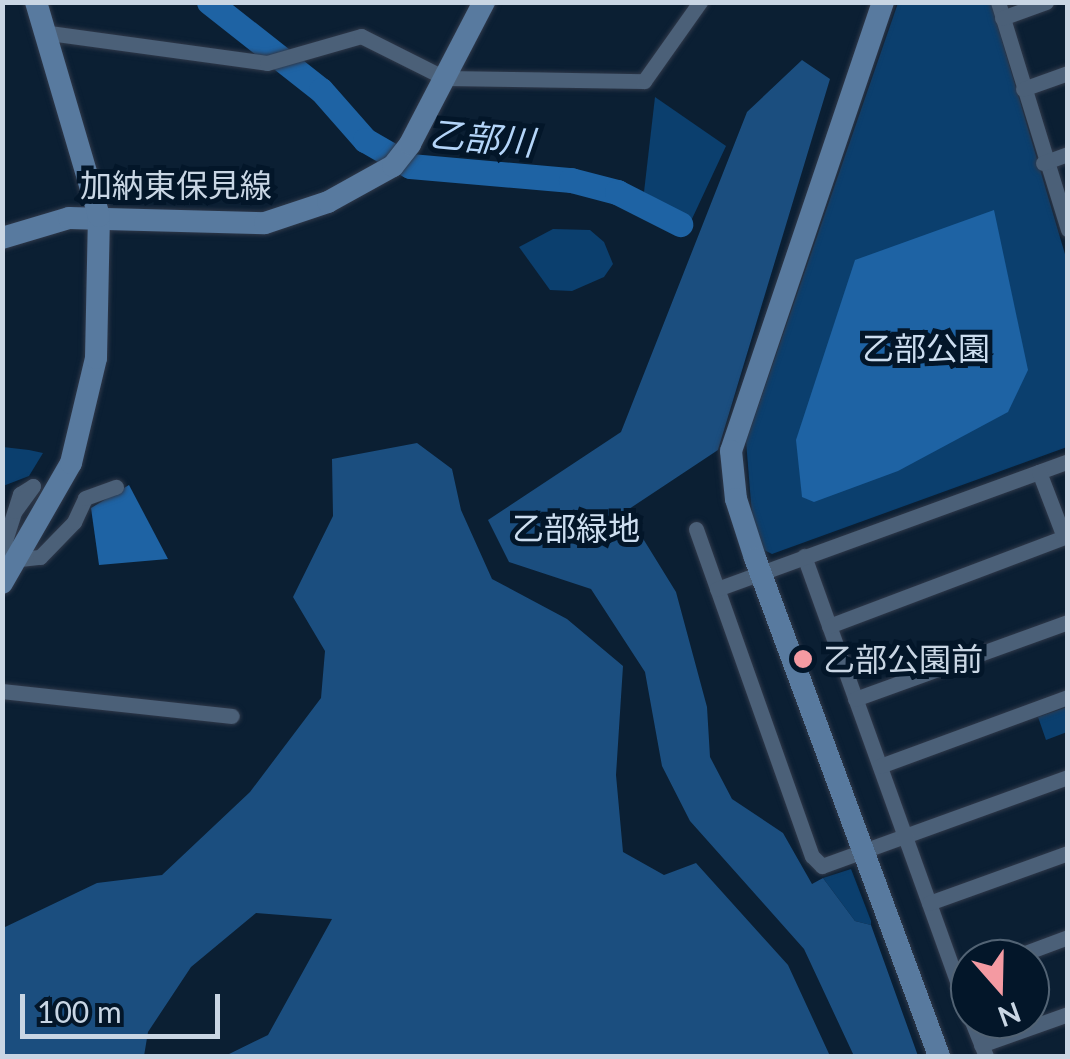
<!DOCTYPE html>
<html>
<head>
<meta charset="utf-8">
<style>
	body { margin:0 }
	#map { position:relative; width:1070px; height:1059px; overflow:hidden; background:#0b1f33; font-family:Lato,"Noto Sans JP",sans-serif }
	div>[style] { position:absolute }
	[style*='--x'] { left:calc(var(--x)*1px); top:calc(var(--y)*1px); width:calc(var(--w)*1px); rotate:calc(var(--a)*1deg) }
	.green>* { inset:0; background:#0b3f6e }
	.forest>* { inset:0; background:#1b4e7f }
	.water>* { inset:0; background:#1e63a4 }
	.river>* { height:25px; margin:-12.5px; padding:0 12.5px; transform-origin:12.5px; border-radius:12.5px; background:#1e63a4 }
	.roads { filter:drop-shadow(0 0 2px #30394a) drop-shadow(0 0 2px #30394a) }
	.street>* { height:15px; margin:-7.5px; padding:0 7.5px; transform-origin:7.5px; border-radius:7.5px; background:#4b6078 }
	.secondary>* { height:22px; margin:-11px; padding:0 11px; transform-origin:11px; border-radius:11px; background:#587a9f }
	.dots>* { width:28px; height:28px; translate:-50% -50%; box-sizing:border-box; border:5px solid #031629; border-radius:50% }
	span { translate:-50% -50%; white-space:nowrap; text-align:center; line-height:1.15; -webkit-text-stroke:10px #031629; paint-order:stroke }
	.street-label { font-size:32px; color:#c9d6e4 }
	.park-label { font-size:32px; color:#cddef0 }
	.poi-label { font-size:32px; color:#c9d6e4 }
	.left { translate:0 -50%; text-align:left }
	.water-label { font-size:35px; color:#b4d5f9; font-style:italic }
	.frame { position:absolute; inset:0; border:5px solid #c9d6e4; pointer-events:none }
	.north { position:absolute; left:950px; top:939px; width:100px; height:100px; box-sizing:border-box; background:#031629; border:2px solid #526374; border-radius:50%; rotate:160deg; font-size:28px; font-weight:700; line-height:40px; text-align:center; color:#c9d6e4 }
	.north::after { content:''; display:block; margin:auto; width:35px; height:45px; background:#f49aa2; clip-path:polygon(50% 0,100% 100%,50% 72%,0 100%) }
	.scale { position:absolute; left:20px; top:994px; width:200px; height:45px; box-sizing:border-box; border:5px solid #c9d6e4; border-top:0; padding-left:12px; font-size:30px; line-height:35px; white-space:nowrap; color:#c9d6e4; -webkit-text-stroke:8px #031629; paint-order:stroke }
</style>
</head>
<body>
<div id="map">
	<div class="green">
		<i style="clip-path:polygon(898px 3px,991px 3px,1067px 261px,1067px 447px,772px 554px,764px 550px,752px 515px,746px 441px)"></i>
		<i style="clip-path:polygon(655px 97px,726px 146px,691px 221px,644px 192px)"></i>
		<i style="clip-path:polygon(553px 229px,590px 230px,604px 242px,613px 264px,604px 277px,572px 291px,550px 290px,519px 247px)"></i>
		<i style="clip-path:polygon(3px 447px,29px 450px,43px 453px,29px 476px,3px 486px)"></i>
		<i style="clip-path:polygon(1067px 707px,1067px 732px,1046px 740px,1038px 717px)"></i>
		<i style="clip-path:polygon(851px 869px,871px 921px,871px 925px,855px 921px,823px 878px)"></i>
	</div>
	<div class="forest">
		<i style="clip-path:polygon(802px 60px,830px 79px,718px 450px,626px 511px,676px 592px,707px 707px,710px 757px,732px 799px,783px 833px,812px 884px,823px 878px,855px 921px,871px 925px,918px 1056px,854px 1056px,804px 949px,690px 821px,662px 766px,645px 672px,591px 589px,509px 562px,488px 520px,621px 432px,747px 112px)"></i>
		<i style="clip-path:polygon(417px 443px,452px 469px,461px 510px,492px 579px,567px 619px,623px 666px,616px 775px,623px 852px,664px 875px,696px 863px,788px 965px,830px 1056px,225px 1056px,268px 1035px,332px 919px,256px 913px,191px 967px,148px 1032px,144px 1056px,3px 1056px,3px 928px,97px 883px,162px 875px,250px 792px,321px 698px,325px 651px,293px 597px,333px 516px,332px 459px)"></i>
	</div>
	<div class="water">
		<i style="clip-path:polygon(994px 210px,1028px 370px,1008px 412px,898px 471px,814px 502px,802px 497px,796px 440px,855px 260px)"></i>
		<i style="clip-path:polygon(129px 485px,168px 559px,99px 565px,91px 508px)"></i>
	</div>
	<div class="river">
		<i style="--x:209;--y:2;--w:142;--a:38.2"></i>
		<i style="--x:321;--y:90;--w:67;--a:48.7"></i>
		<i style="--x:365;--y:140;--w:52;--a:30"></i>
		<i style="--x:410;--y:166;--w:162;--a:5"></i>
		<i style="--x:571;--y:180;--w:48;--a:14.6"></i>
		<i style="--x:617;--y:192;--w:71;--a:26.9"></i>
	</div>
	<div class="roads">
		<div class="street">
			<i style="--x:998;--y:2;--w:238;--a:72.9"></i>
			<i style="--x:1002;--y:18;--w:47;--a:-20"></i>
			<i style="--x:42;--y:32;--w:227;--a:7.8"></i>
			<i style="--x:267;--y:63;--w:98;--a:-16"></i>
			<i style="--x:361;--y:36;--w:94;--a:26.6"></i>
			<i style="--x:445;--y:78;--w:199;--a:0.9"></i>
			<i style="--x:644;--y:81;--w:97;--a:-54.7"></i>
			<i style="--x:1023;--y:89;--w:48;--a:-19.6"></i>
			<i style="--x:1043;--y:163;--w:27;--a:-20"></i>
			<i style="--x:696;--y:529;--w:347;--a:70.5"></i>
			<i style="--x:812;--y:856;--w:14;--a:45"></i>
			<i style="--x:822;--y:866;--w:262;--a:-19.9"></i>
			<i style="--x:2;--y:550;--w:59;--a:-72.2"></i>
			<i style="--x:20;--y:494;--w:15;--a:-32"></i>
			<i style="--x:33;--y:486;--w:31;--a:126"></i>
			<i style="--x:804;--y:556;--w:489;--a:70.2"></i>
			<i style="--x:20;--y:559;--w:20;--a:-6"></i>
			<i style="--x:40;--y:557;--w:49;--a:-45.8"></i>
			<i style="--x:74;--y:522;--w:26;--a:-65"></i>
			<i style="--x:85;--y:498;--w:33;--a:-20"></i>
			<i style="--x:717;--y:589;--w:374;--a:-20"></i>
			<i style="--x:829;--y:626;--w:251;--a:-20.7"></i>
			<i style="--x:1064;--y:537;--w:70;--a:-111"></i>
			<i style="--x:2;--y:691;--w:231;--a:6.2"></i>
			<i style="--x:855;--y:699;--w:226;--a:-19.9"></i>
			<i style="--x:880;--y:766;--w:200;--a:-20.2"></i>
			<i style="--x:929;--y:903;--w:148;--a:-19.8"></i>
			<i style="--x:1009;--y:959;--w:63;--a:-20.4"></i>
			<i style="--x:971;--y:1019;--w:40;--a:68"></i>
			<i style="--x:981;--y:1045;--w:92;--a:-19.6"></i>
		</div>
		<div class="secondary">
			<i style="--x:883;--y:2;--w:474;--a:108.7"></i>
			<i style="--x:731;--y:451;--w:48;--a:84.1"></i>
			<i style="--x:736;--y:499;--w:62;--a:72.1"></i>
			<i style="--x:755;--y:558;--w:531;--a:69.72"></i>
			<i style="--x:2;--y:238;--w:70;--a:-16.6"></i>
			<i style="--x:69;--y:218;--w:196;--a:1.5"></i>
			<i style="--x:265;--y:223;--w:66;--a:-18.4"></i>
			<i style="--x:328;--y:202;--w:74;--a:-29"></i>
			<i style="--x:393;--y:166;--w:28;--a:-52"></i>
			<i style="--x:410;--y:144;--w:160;--a:-62.5"></i>
			<i style="--x:2;--y:583;--w:138;--a:-60.1"></i>
			<i style="--x:71;--y:463;--w:108;--a:-76.6"></i>
			<i style="--x:96;--y:358;--w:142;--a:-88.8"></i>
			<i style="--x:99;--y:216;--w:223;--a:-106.4"></i>
		</div>
	</div>
	<div class="dots">
		<i style="left:803px;top:659px;background:#f49aa2"></i>
	</div>
	<div class="street-label">
		<span style="left:176px;top:185px">加納東保見線</span>
	</div>
	<div class="park-label">
		<span style="left:926px;top:348px">乙部公園</span>
		<span style="left:576px;top:528px">乙部緑地</span>
	</div>
	<div class="poi-label">
		<span class="left" style="left:823px;top:659px">乙部公園前</span>
	</div>
	<div class="water-label">
		<span style="left:482px;top:137px;rotate:5deg">乙部川</span>
	</div>
	<div class="frame"></div>
	<div class="north">N</div>
	<div class="scale">100 m</div>
</div>
</body>
</html>
